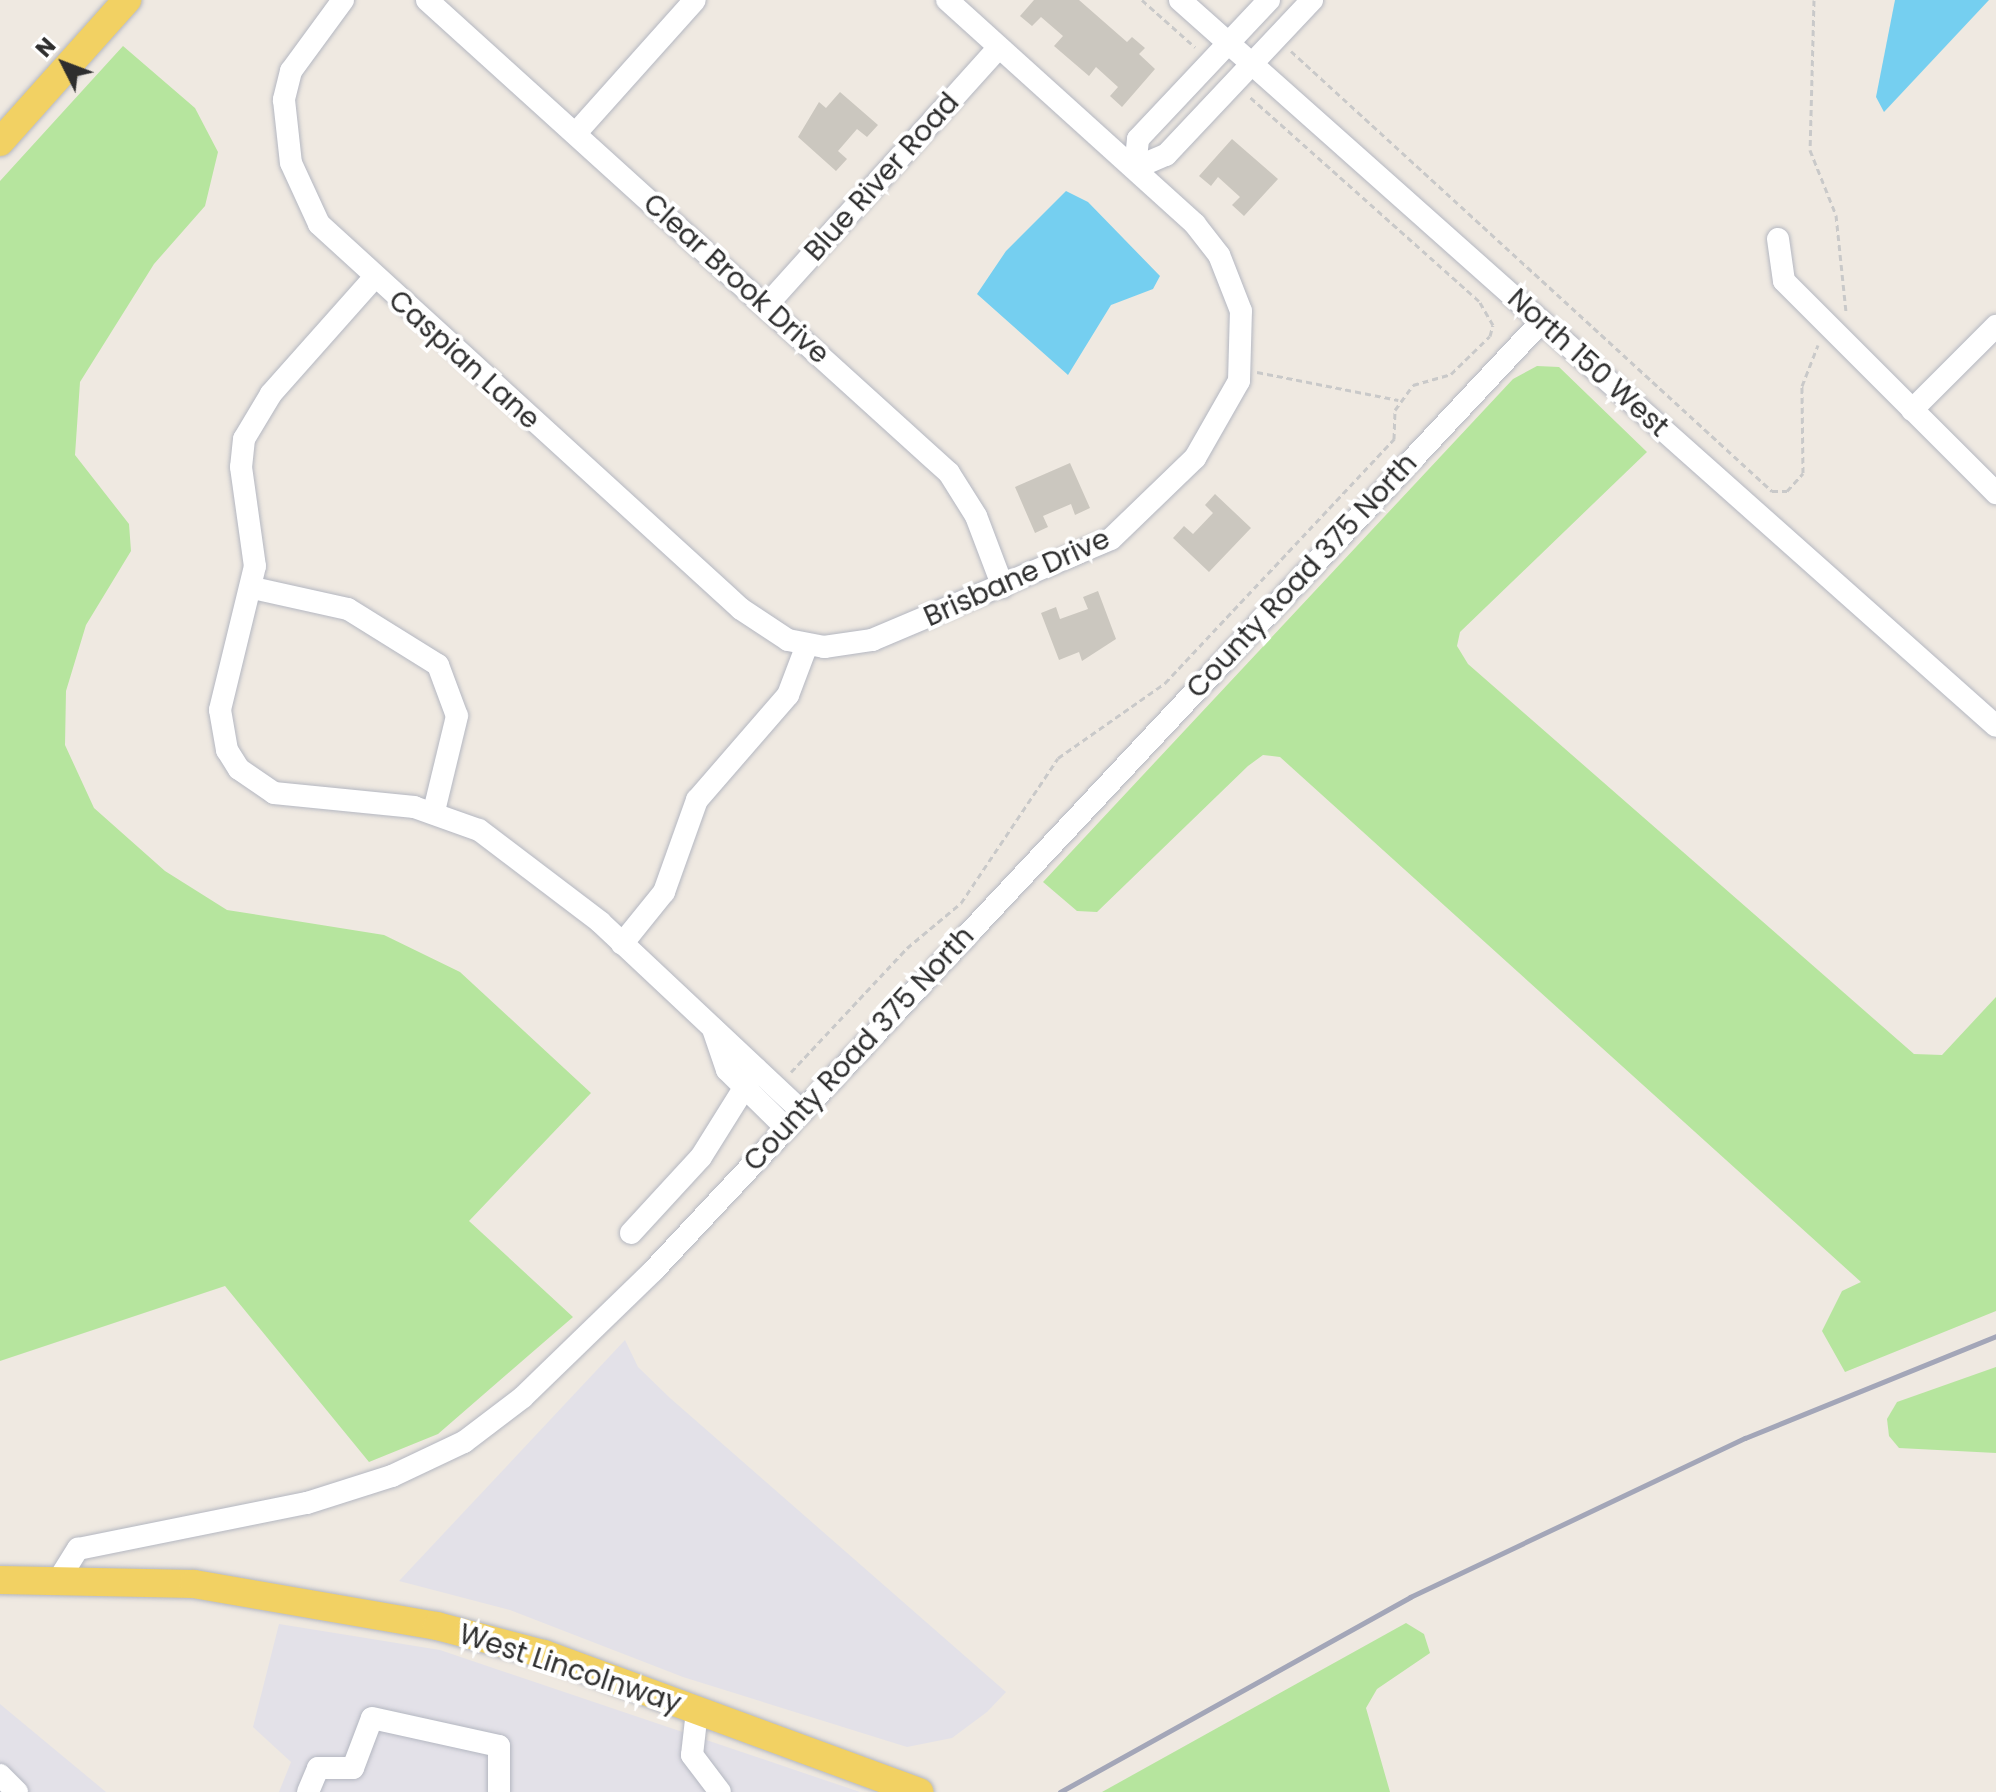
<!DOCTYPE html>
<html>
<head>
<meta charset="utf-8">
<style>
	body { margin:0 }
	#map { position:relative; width:1996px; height:1792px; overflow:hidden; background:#efe9e1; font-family:Poppins,sans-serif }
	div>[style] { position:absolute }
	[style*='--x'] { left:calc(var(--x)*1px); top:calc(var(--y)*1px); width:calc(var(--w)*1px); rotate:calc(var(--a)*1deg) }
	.industrial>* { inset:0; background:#e3e1e8 }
	.green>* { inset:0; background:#b6e59e }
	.water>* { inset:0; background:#75cff0 }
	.building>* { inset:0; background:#cbc7bf }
	.path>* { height:3px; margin-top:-1.5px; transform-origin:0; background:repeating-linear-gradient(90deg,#c9c9c9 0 6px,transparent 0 10px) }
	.roads { filter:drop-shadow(0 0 2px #b4b7c1) drop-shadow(0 0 2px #b4b7c1) }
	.minor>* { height:22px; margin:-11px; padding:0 11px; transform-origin:11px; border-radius:11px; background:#fff }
	.major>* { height:28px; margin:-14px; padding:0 14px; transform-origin:14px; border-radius:14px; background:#f2d163 }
	.rail>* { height:5px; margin:-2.5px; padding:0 2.5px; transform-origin:2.5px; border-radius:2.5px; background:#a3a6b8 }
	span { translate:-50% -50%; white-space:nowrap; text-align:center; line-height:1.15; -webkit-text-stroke:8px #fff; paint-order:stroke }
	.street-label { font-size:28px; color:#2e2e2e }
	.north { position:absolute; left:24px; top:24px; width:80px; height:80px; -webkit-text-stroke:6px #fff; paint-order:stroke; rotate:312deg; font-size:22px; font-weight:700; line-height:32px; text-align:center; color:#2e2e2e }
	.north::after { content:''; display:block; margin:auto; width:28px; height:36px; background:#2e2e2e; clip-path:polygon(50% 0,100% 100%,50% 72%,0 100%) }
</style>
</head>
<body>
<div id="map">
	<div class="industrial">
		<i style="clip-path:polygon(625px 1340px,638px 1367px,670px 1398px,1006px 1692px,987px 1712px,952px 1738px,907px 1747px,683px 1677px,510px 1610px,399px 1581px)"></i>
		<i style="clip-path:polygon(279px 1624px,440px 1650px,860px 1792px,279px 1792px,291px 1762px,253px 1727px)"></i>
		<i style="clip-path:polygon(0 1704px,106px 1792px,0 1792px)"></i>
	</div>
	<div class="green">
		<i style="clip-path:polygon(123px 46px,195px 108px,218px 152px,205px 206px,154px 264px,80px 382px,75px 455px,129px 524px,131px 551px,86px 625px,66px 691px,65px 745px,94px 808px,165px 871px,227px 910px,384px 935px,460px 972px,591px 1093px,469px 1221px,573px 1317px,438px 1434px,369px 1462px,225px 1286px,0 1361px,0 181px)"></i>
		<i style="clip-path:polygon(1537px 366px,1559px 367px,1647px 452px,1460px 632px,1457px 646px,1468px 664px,1914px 1054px,1942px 1055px,1996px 997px,1996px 1311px,1845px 1372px,1822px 1331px,1842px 1291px,1861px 1282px,1280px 757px,1263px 755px,1248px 766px,1097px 912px,1077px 911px,1043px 882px,1513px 379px)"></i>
		<i style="clip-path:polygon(1996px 1367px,1996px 1453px,1899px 1448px,1889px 1436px,1887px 1419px,1897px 1402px)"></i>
		<i style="clip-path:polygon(1406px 1623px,1424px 1634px,1430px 1653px,1377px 1689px,1366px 1708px,1390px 1792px,1102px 1792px)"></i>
	</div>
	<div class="water">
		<i style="clip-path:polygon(1895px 0,1989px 0,1884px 112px,1876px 97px)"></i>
		<i style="clip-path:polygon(1066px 191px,1088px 202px,1160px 276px,1153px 289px,1111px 305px,1068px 375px,977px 294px,1006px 251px)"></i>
	</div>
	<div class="building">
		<i style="clip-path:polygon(1034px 0,1079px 0,1127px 42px,1132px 37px,1145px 48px,1139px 54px,1155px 69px,1122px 107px,1110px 96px,1118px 87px,1096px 67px,1089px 76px,1054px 46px,1063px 36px,1041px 17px,1032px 26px,1020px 16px)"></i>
		<i style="clip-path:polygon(840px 92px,878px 125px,867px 137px,857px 129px,838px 151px,847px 159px,836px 171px,798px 137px,819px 102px,826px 108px)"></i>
		<i style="clip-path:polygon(1232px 139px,1278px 179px,1244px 216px,1232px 205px,1240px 197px,1218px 177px,1211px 186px,1199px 176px)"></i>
		<i style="clip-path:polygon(1070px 463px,1090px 508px,1075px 515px,1071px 504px,1043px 516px,1048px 527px,1035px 533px,1015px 487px)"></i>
		<i style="clip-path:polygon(1215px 494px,1251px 528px,1209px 572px,1173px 538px,1184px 526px,1193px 534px,1213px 513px,1205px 505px)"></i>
		<i style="clip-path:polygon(1098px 591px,1116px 639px,1082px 661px,1079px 652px,1059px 660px,1041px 613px,1056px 607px,1060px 619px,1088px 609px,1083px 597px)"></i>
	</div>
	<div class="path">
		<i style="--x:1142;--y:0;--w:71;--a:41.6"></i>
		<i style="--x:1814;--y:0;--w:150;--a:91.5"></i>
		<i style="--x:1810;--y:150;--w:70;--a:68.2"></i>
		<i style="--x:1836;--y:215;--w:98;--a:84.1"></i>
		<i style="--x:1291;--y:51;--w:652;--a:42.45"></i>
		<i style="--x:1772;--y:491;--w:15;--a:0"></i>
		<i style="--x:1787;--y:491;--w:24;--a:-48"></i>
		<i style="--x:1803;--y:473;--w:87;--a:-90.7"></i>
		<i style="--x:1802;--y:386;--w:44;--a:-68.7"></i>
		<i style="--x:1257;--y:372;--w:144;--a:11.2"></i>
		<i style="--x:791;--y:1072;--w:170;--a:-46.9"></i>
		<i style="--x:907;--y:948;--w:70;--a:-39.8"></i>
		<i style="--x:961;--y:903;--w:174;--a:-56.2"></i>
		<i style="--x:1058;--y:758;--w:131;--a:-35"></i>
		<i style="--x:1165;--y:683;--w:335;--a:-46.8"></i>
		<i style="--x:1394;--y:439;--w:29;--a:-88"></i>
		<i style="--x:1395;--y:410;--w:31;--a:-54"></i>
		<i style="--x:1413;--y:385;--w:40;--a:-16"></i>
		<i style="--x:1451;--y:374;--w:54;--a:-44.3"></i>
		<i style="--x:1490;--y:336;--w:11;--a:-75"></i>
		<i style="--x:1493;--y:325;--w:28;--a:-120"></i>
		<i style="--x:1479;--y:301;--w:310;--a:-138.3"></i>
	</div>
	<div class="roads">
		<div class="minor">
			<i style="--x:343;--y:0;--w:88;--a:126.2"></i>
			<i style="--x:291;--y:71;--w:30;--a:104"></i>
			<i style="--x:284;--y:100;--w:63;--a:83.7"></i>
			<i style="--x:291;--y:163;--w:67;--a:65.3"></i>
			<i style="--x:319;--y:224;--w:571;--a:42.37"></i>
			<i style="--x:741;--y:609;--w:56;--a:33.4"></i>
			<i style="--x:788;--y:640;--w:37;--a:11"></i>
			<i style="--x:824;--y:647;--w:49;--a:-8.3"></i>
			<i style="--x:872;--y:640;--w:259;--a:-22.9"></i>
			<i style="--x:1111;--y:539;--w:117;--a:-44"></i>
			<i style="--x:1195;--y:458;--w:89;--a:-60.3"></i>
			<i style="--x:1239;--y:381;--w:70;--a:-88.4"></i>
			<i style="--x:1241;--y:311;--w:60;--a:-111.4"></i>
			<i style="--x:1219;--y:255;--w:39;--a:-128"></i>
			<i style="--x:1195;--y:224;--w:334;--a:-137.9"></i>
			<i style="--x:427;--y:0;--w:704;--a:42.18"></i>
			<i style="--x:949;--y:473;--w:51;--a:57.9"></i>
			<i style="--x:976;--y:516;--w:76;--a:69.2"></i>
			<i style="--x:1180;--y:0;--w:1092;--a:41.66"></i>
			<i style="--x:576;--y:133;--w:178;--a:-48.2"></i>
			<i style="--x:1135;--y:168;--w:34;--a:-23"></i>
			<i style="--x:1166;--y:155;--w:213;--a:-46.7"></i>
			<i style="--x:1135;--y:168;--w:29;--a:-84"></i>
			<i style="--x:1138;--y:139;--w:191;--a:-46.7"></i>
			<i style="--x:1778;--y:239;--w:42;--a:81.9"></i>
			<i style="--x:1784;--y:281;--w:300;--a:45"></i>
			<i style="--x:373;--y:279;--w:154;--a:131.6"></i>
			<i style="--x:271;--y:394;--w:52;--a:121"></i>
			<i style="--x:244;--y:439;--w:28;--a:96"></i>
			<i style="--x:241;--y:467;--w:100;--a:82"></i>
			<i style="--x:255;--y:566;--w:148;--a:103.7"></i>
			<i style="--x:220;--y:710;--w:41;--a:80.1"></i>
			<i style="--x:227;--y:750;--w:22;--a:58"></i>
			<i style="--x:239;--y:769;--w:42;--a:34.4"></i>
			<i style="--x:274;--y:793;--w:141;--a:5.7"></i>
			<i style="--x:414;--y:807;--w:69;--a:19.5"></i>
			<i style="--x:479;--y:830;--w:152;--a:37.2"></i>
			<i style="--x:600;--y:922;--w:274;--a:43.2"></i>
			<i style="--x:766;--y:306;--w:347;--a:-48"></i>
			<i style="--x:1912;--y:410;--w:119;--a:-45"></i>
			<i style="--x:253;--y:588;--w:97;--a:12.5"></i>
			<i style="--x:348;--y:609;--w:106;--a:31.9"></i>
			<i style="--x:438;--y:665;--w:54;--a:69.6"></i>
			<i style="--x:457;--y:716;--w:98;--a:103.6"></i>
			<i style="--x:622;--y:944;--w:67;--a:-51.1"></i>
			<i style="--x:664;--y:892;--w:98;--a:-70.3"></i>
			<i style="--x:697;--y:800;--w:139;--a:-49.1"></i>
			<i style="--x:788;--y:695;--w:53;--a:-69.2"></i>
			<i style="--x:713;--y:1029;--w:43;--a:71.1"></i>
			<i style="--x:727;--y:1070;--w:81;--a:44.5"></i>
			<i style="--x:631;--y:1233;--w:103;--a:-47.4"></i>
			<i style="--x:701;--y:1157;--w:104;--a:-58"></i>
			<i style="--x:59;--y:1579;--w:36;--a:-58"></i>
			<i style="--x:78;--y:1549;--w:234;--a:-11.4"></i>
			<i style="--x:307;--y:1503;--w:89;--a:-17.6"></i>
			<i style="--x:392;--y:1476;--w:80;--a:-25.3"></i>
			<i style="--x:464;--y:1442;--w:74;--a:-37.3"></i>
			<i style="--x:523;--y:1397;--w:181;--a:-44.1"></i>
			<i style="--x:653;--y:1271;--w:1300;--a:-46.9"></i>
			<i style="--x:697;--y:1711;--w:44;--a:96.5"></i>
			<i style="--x:692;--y:1755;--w:46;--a:52.9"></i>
			<i style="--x:0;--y:1775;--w:24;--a:45"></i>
			<i style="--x:308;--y:1792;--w:26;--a:-67"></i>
			<i style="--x:318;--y:1768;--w:35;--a:0"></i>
			<i style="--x:353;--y:1768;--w:53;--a:-69.2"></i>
			<i style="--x:372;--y:1718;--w:130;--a:12.4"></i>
			<i style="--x:499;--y:1746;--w:46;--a:90"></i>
		</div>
		<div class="major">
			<i style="--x:0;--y:142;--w:191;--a:-48.2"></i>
			<i style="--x:0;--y:1580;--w:194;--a:1.2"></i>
			<i style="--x:194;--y:1584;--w:247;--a:9.8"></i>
			<i style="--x:437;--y:1626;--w:111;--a:14.7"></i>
			<i style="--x:544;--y:1654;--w:400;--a:20.2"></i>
		</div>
	</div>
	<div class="rail">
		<i style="--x:1060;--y:1792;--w:401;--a:-29.1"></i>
		<i style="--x:1410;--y:1597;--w:371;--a:-25.4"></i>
		<i style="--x:1745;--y:1438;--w:271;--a:-22.1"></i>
	</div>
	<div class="street-label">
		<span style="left:882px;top:177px;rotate:-48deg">Blue River Road</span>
		<span style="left:736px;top:279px;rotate:42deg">Clear Brook Drive</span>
		<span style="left:464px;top:360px;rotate:42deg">Caspian Lane</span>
		<span style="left:1588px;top:363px;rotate:42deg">North 150 West</span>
		<span style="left:1302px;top:576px;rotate:-47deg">County Road 375 North</span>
		<span style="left:1017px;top:578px;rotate:-24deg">Brisbane Drive</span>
		<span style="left:859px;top:1049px;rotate:-47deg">County Road 375 North</span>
		<span style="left:570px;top:1669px;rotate:18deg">West Lincolnway</span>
	</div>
	<div class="north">N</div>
</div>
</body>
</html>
